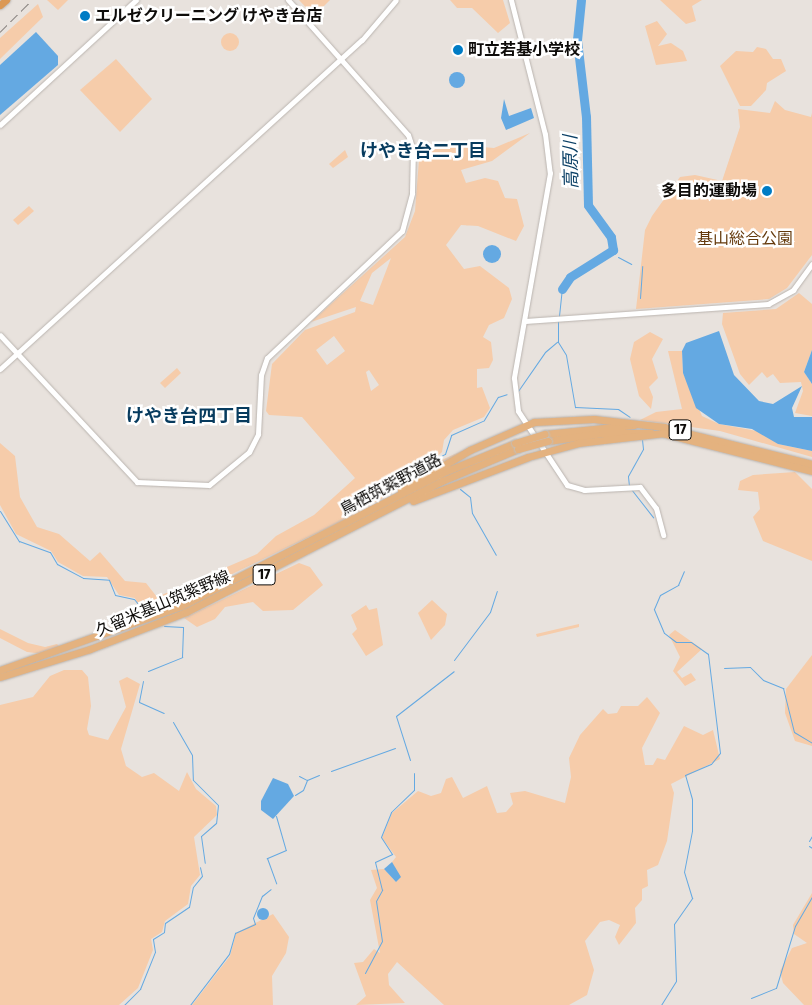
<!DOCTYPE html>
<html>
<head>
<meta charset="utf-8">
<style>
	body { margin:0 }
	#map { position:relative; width:812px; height:1005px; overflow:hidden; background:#e8e2dd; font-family:"Fira Sans Condensed","Noto Sans JP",sans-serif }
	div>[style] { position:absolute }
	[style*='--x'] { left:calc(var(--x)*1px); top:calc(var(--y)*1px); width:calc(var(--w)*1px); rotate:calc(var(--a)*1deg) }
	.green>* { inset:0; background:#f6ccaa }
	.round { border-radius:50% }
	.water>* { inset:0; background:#64a9e2 }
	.stream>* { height:1px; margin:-0.5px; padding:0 0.5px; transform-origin:0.5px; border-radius:0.5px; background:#64a9e2 }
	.river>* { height:9px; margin:-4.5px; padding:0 4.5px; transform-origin:4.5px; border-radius:4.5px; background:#64a9e2 }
	.roads { filter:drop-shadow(0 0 1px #bab4af) drop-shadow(0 0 1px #bab4af) }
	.tertiary>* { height:5px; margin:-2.5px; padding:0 2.5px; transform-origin:2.5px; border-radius:2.5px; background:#fff }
	.primary>* { height:7px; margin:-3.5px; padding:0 3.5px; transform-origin:3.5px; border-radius:3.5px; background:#e4b27f }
	.trunk>* { height:7px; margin:-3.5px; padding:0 3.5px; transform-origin:3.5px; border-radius:3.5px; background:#db9854 }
	.rail>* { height:1px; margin-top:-0.5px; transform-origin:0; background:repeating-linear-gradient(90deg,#85817d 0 10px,transparent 0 15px) }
	.bridges { filter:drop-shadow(0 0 1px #c0c0bf) drop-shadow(0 0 1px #c0c0bf) }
	.primary-bridge>* { height:7px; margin:-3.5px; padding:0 3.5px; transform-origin:3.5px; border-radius:3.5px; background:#e4b27f }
	.dots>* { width:14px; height:14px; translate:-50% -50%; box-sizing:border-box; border:2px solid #fff; border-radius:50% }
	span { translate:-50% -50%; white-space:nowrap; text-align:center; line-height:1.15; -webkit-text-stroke:5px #fff; paint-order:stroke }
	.shield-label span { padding:1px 4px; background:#fff; border:1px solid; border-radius:4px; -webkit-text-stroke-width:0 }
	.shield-label { font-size:15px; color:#0e0c0a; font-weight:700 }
	.poi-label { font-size:16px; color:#0e0c0a; font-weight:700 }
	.left { translate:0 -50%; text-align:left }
	.right { translate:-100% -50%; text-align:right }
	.park-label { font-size:16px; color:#653a0c }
	.street-label { font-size:16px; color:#0e0c0a }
	.neighbourhood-label { font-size:18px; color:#073b5e; font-weight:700 }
	.water-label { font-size:18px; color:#0b4066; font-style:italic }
</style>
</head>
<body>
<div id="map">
	<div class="green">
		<i style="clip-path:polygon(47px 0,68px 0,58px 10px)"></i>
		<i style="clip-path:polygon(299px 0,330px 0,314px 16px)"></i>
		<i style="clip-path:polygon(450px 0,503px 0,510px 23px,498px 33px,472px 8px,457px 8px)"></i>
		<i style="clip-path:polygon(660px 0,702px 0,692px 6px,696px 21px,686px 24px)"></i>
		<i style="clip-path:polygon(38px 4px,43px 17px,0 59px,0 38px)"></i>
		<i style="clip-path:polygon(657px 21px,667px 34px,658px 46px,671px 43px,683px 51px,687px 61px,656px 65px,645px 26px)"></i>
		<i class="round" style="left:221px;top:33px;width:18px;height:18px"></i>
		<i style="clip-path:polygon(757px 47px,766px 49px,773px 59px,781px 59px,786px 71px,767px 83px,766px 90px,751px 106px,740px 106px,720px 66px,736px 51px,753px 52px)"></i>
		<i style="clip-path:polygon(116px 59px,152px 99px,120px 132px,80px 90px)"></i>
		<i style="clip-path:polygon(775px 101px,785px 110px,811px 117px,812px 113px,812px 255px,787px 288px,769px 299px,636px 309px,645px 230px,652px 216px,680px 177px,695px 175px,722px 181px,740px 127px,738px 109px,770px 113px)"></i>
		<i style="clip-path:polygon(evenodd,530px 133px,492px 161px,461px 170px,466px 183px,485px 178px,498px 181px,505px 198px,517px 199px,524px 226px,516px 241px,478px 226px,461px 225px,446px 245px,464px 269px,480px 266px,509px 288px,512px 299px,504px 318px,489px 325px,483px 337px,491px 342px,493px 360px,489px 368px,477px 369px,477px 388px,482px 387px,490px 408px,484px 417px,453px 430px,444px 440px,442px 452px,426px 467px,484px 441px,344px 520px,143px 617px,135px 598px,119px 595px,107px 577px,83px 576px,58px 562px,51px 551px,16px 534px,0 505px,0 443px,15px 456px,20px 497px,37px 527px,59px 534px,90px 561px,100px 552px,125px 581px,146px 583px,157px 597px,257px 554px,276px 536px,314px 515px,355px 478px,302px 417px,269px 415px,266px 411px,272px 364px,305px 330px,355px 312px,356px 307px,311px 322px,405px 237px,415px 211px,420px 147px,435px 143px,494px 148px,530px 133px,391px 258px,373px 305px,360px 301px,372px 273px,391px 258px,530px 133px,334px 336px,345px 351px,327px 365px,316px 350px,334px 336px,530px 133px,369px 370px,379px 385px,371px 391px,366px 372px,369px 370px)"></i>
		<i style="clip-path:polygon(345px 150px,348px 157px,333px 168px,329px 164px)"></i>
		<i style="clip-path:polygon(29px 206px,34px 211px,18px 225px,13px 220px)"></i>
		<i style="clip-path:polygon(799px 293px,812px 304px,812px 350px,804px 372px,812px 384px,812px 416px,795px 413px,803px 391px,801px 382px,780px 383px,773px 374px,767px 378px,762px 372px,749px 385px,740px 374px,722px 324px,723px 313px,776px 309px)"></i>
		<i style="clip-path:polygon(650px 332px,663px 339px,652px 359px,658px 378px,649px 387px,653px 397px,651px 409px,639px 396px,630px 359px,634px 342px)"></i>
		<i style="clip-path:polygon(668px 351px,682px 351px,683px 373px,702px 416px,719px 424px,762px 432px,778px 444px,812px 451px,812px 457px,720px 431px,640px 420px,656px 412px,682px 409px)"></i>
		<i style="clip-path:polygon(177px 368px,181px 373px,165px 388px,160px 383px)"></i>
		<i style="clip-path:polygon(795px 472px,812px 489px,812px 561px,763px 541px,753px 517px,760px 509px,758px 492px,738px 490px,740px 481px,753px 475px)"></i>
		<i style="clip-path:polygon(299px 563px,310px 567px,323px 585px,293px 610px,263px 611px,253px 602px,225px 607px,215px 619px,197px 627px,184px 618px)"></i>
		<i style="clip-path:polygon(432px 600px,447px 614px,445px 625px,431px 640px,418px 613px)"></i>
		<i style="clip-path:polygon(366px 605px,369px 610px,377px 608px,383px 645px,366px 656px,352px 634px,357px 629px,351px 615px)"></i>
		<i style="clip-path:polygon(579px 624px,579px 627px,537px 637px,536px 634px)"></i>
		<i style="clip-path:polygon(0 629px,28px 643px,45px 647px,57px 644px,61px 648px,44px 654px,27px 652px,0 638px)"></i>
		<i style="clip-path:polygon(675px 630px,702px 649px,677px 672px,682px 678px,691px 673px,696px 680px,685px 686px,673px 671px,680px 657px,669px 635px)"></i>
		<i style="clip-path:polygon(812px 655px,812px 746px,795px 741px,785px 713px,786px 689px)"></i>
		<i style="clip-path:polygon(64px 670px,82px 670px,88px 677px,91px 706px,87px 729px,89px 735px,108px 740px,126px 707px,119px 681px,127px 677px,140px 684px,121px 749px,126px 766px,142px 777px,154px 773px,179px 791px,187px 772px,196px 789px,216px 806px,217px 815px,194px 837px,200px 875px,191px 886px,188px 904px,165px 921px,162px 932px,151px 939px,153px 950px,138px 988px,119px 1005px,0 1005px,0 705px,33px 697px,50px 676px)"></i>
		<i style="clip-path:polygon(647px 697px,660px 713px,642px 748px,645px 765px,653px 765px,657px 758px,665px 760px,684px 726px,703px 735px,713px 730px,720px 759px,671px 784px,674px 793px,667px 841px,658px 865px,647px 870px,648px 886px,642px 889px,642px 900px,635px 908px,636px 923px,619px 945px,615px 937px,620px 925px,609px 920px,600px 922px,585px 941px,594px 970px,587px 995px,569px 1005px,444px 1005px,397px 962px,388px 974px,389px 985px,405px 1003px,356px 1005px,366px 996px,354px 963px,363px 962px,374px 949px,380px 953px,370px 900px,377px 888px,371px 870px,384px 869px,396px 882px,392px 862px,396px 857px,382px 838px,392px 813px,418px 791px,431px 796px,441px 793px,446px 779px,452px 777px,463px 798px,487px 786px,497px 813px,506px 812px,513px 804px,510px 793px,525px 791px,565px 803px,571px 777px,569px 758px,580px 735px,603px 709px,608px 714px,617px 713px,621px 706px,638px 706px)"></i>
		<i style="clip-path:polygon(812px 893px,812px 1005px,804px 1005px,783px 983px,780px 971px,792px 948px,807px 943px,794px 934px,793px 925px)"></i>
		<i style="clip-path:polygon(273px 914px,289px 937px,286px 953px,272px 976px,273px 1005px,192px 1005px,230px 956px,236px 933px)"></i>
	</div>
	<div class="water">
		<i style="clip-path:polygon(36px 32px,58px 56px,58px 65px,0 115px,0 65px)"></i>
		<i class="round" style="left:449px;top:72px;width:16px;height:16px"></i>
		<i style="clip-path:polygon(504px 99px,509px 116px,531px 108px,534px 118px,506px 130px,501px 118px)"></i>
		<i class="round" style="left:483px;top:245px;width:18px;height:18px"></i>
		<i style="clip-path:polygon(719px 331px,734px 375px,759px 401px,773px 404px,802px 386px,792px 408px,794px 417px,812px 417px,812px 451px,778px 444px,752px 429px,719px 424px,696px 408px,683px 373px,682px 351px,686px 343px)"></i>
		<i style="clip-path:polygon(812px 350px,812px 384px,804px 372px)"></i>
		<i style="clip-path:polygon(273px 778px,288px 784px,294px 796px,273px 819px,261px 810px,261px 801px)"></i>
		<i style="clip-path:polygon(392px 862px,401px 877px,396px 882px,384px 869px)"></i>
		<i class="round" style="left:257px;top:908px;width:12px;height:12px"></i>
	</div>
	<div class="stream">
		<i style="--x:618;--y:257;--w:15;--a:28"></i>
		<i style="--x:640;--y:298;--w:32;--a:-86"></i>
		<i style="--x:559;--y:316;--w:27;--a:-84"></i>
		<i style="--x:558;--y:320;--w:22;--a:90"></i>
		<i style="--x:558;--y:342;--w:15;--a:58"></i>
		<i style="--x:566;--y:355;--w:53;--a:80.2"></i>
		<i style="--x:575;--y:407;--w:43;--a:2.7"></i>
		<i style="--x:618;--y:409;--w:14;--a:34"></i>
		<i style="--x:518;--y:391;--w:47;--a:-55.3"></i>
		<i style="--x:545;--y:352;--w:16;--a:-40"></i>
		<i style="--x:437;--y:458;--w:9;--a:-27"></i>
		<i style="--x:445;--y:454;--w:20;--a:-72"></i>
		<i style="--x:451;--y:435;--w:36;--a:-24"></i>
		<i style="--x:484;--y:420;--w:27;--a:-59"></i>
		<i style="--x:498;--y:397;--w:9;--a:-18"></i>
		<i style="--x:629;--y:486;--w:10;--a:-96"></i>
		<i style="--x:628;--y:476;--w:31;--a:-61"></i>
		<i style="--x:643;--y:449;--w:9;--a:-96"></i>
		<i style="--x:460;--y:489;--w:13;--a:39"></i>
		<i style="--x:470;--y:497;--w:16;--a:83"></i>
		<i style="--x:472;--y:513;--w:48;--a:60.3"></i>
		<i style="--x:631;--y:489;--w:36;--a:52"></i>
		<i style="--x:0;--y:511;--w:36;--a:58"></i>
		<i style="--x:19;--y:541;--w:33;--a:20"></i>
		<i style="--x:50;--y:552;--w:14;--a:60"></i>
		<i style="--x:57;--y:564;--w:30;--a:28"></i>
		<i style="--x:83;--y:578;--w:26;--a:4"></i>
		<i style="--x:109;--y:580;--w:16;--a:68"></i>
		<i style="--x:115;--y:595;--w:19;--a:12"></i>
		<i style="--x:134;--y:599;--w:19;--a:51"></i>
		<i style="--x:454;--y:660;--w:60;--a:-53.1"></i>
		<i style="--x:490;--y:612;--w:22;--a:-72"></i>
		<i style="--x:724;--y:668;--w:26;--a:-2"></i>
		<i style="--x:750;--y:667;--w:18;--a:45"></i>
		<i style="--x:763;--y:680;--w:22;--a:22"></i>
		<i style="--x:783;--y:688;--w:45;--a:76"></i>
		<i style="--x:794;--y:732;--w:21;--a:31"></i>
		<i style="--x:148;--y:671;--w:37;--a:-22"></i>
		<i style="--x:182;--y:657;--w:30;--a:-88"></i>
		<i style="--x:183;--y:627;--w:19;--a:-177"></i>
		<i style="--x:143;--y:681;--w:21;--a:101"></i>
		<i style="--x:139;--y:702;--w:27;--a:24"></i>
		<i style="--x:173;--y:722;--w:38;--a:60"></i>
		<i style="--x:192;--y:755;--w:25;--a:88"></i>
		<i style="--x:193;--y:780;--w:35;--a:45"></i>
		<i style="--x:218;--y:805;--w:18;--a:96"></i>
		<i style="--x:216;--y:823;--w:20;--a:139"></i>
		<i style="--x:201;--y:836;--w:27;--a:82"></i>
		<i style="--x:410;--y:760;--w:46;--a:-107.7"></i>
		<i style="--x:396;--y:716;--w:73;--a:-37.8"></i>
		<i style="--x:331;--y:771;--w:68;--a:-19.8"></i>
		<i style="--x:299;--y:776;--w:9;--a:27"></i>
		<i style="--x:307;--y:780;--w:13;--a:-23"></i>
		<i style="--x:295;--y:795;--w:9;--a:-32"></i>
		<i style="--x:303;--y:790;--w:11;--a:-68"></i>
		<i style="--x:276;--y:816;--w:35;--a:74"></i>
		<i style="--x:286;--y:850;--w:21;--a:157"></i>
		<i style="--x:267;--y:858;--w:27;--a:70"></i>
		<i style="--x:809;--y:841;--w:6;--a:-59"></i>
		<i style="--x:809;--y:846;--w:4;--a:34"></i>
		<i style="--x:365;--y:973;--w:36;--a:-62"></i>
		<i style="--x:382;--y:941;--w:40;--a:-98.5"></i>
		<i style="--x:376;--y:901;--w:13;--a:-61"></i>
		<i style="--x:382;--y:890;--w:29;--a:-104"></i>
		<i style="--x:375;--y:862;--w:19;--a:-25"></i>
		<i style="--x:392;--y:854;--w:20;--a:-123"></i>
		<i style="--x:381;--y:837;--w:27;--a:-68"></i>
		<i style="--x:391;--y:812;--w:32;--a:-44"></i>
		<i style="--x:414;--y:790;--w:17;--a:-90"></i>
		<i style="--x:751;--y:998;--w:27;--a:-22"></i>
		<i style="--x:776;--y:988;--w:65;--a:-73"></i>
		<i style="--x:795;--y:926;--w:34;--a:-60"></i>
		<i style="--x:124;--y:1005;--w:23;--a:-45"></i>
		<i style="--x:140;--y:989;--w:40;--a:-68"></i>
		<i style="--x:155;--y:952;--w:13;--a:-99"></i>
		<i style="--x:153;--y:939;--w:13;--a:-32"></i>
		<i style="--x:164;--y:932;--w:9;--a:-84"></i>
		<i style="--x:165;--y:923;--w:29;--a:-34"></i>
		<i style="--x:189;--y:907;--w:20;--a:-79"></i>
		<i style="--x:193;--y:887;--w:14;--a:-51"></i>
		<i style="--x:202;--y:876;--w:9;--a:-103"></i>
		<i style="--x:190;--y:1005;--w:64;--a:-52.6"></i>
		<i style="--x:229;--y:954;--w:22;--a:-74"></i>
		<i style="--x:235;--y:933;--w:22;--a:-24"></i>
		<i style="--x:255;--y:924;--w:6;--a:-108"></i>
		<i style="--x:253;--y:918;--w:24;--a:-68"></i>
		<i style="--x:262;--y:896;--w:11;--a:-38"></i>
		<i style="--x:661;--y:1005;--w:28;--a:-58"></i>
		<i style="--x:676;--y:981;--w:57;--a:-92"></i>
		<i style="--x:674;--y:924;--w:32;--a:-55"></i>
		<i style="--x:692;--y:898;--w:27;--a:-107"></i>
		<i style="--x:684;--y:872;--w:42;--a:-79"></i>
		<i style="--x:692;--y:831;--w:32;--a:-90"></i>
		<i style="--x:692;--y:799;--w:25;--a:-106"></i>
		<i style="--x:685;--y:775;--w:28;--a:-23"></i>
		<i style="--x:711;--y:764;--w:14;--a:-51"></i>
		<i style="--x:720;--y:753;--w:100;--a:-96.9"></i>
		<i style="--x:708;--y:654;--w:21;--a:-145"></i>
		<i style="--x:691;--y:642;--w:15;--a:180"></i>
		<i style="--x:676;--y:642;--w:15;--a:-143"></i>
		<i style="--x:664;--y:633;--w:26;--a:-113"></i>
		<i style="--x:654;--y:609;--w:15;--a:-67"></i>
		<i style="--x:660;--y:595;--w:21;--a:-29"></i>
		<i style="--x:678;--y:585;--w:15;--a:-67"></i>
	</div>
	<div class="river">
		<i style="--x:562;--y:289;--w:14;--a:-56"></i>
		<i style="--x:570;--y:277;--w:51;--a:-32.1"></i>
		<i style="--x:613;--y:250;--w:13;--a:-99"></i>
		<i style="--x:611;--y:237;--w:39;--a:-126"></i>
		<i style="--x:588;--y:205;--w:88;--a:-91.3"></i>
		<i style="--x:586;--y:117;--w:78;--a:-96.7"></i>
		<i style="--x:577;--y:40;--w:40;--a:-84.3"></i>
	</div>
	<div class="roads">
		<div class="tertiary">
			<i style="--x:511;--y:0;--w:138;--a:75.8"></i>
			<i style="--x:545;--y:134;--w:39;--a:83"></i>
			<i style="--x:550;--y:173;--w:208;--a:100"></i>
			<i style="--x:514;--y:378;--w:33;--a:83"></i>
			<i style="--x:518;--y:411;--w:89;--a:56.5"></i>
			<i style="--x:567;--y:485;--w:18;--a:16"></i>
			<i style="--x:584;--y:490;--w:56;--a:-3.1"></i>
			<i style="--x:640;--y:487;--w:26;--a:53"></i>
			<i style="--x:656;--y:508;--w:28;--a:75"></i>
			<i style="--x:0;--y:125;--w:185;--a:-42.6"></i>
			<i style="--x:525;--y:321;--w:244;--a:-4"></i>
			<i style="--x:768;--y:304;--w:29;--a:-29"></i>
			<i style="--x:793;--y:290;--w:32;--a:-54"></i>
			<i style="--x:0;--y:335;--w:201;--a:47"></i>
			<i style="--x:137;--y:482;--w:72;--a:2.4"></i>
			<i style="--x:209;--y:485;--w:52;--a:-39.5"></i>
			<i style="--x:249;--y:452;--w:20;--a:-63"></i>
			<i style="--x:258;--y:434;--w:59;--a:-87.1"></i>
			<i style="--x:261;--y:375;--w:18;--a:-71"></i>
			<i style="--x:267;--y:358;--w:185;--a:-43.3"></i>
			<i style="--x:402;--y:231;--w:39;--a:-75"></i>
			<i style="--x:412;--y:193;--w:43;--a:-88.7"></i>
			<i style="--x:413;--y:150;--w:16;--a:-108"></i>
			<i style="--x:408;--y:135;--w:181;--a:-131.6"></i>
			<i style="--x:0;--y:369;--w:489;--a:-42.3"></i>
			<i style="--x:362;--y:40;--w:52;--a:-49.6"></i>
		</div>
		<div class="primary">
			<i style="--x:662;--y:427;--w:154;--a:13.9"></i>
			<i style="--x:662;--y:433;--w:155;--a:14.2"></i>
			<i style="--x:545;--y:434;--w:89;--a:-5.8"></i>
			<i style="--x:548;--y:441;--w:55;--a:-8.4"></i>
			<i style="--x:602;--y:433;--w:49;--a:0"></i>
			<i style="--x:401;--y:490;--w:80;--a:-30.1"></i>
			<i style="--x:470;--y:450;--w:70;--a:-23.6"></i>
			<i style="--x:534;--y:422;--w:60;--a:-2.9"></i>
			<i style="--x:594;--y:419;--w:71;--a:6.4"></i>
			<i style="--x:413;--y:501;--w:123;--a:-20.9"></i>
			<i style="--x:528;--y:457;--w:52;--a:-15.6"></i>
			<i style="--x:578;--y:443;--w:87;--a:-6.6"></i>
			<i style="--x:0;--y:670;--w:192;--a:-19.5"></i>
			<i style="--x:181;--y:606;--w:293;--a:-27"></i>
			<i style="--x:442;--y:473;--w:79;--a:-22.3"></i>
			<i style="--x:0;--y:677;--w:94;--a:-17.3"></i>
			<i style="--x:90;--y:649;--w:103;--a:-21.1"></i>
			<i style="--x:186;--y:612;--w:288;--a:-27.1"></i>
			<i style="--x:442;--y:481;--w:82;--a:-22.8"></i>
		</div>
		<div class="trunk">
			<i style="--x:0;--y:5;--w:8;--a:-40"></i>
		</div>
	</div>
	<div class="rail">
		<i style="--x:0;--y:32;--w:45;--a:-45"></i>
	</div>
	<div class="bridges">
		<div class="primary-bridge">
			<i style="--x:515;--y:443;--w:31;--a:-17"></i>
			<i style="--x:518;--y:449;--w:31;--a:-15"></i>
		</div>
	</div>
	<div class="dots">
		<i style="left:85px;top:16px;background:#007cc5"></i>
		<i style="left:458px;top:50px;background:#007cc5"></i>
		<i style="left:767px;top:191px;background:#007cc5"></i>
	</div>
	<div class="shield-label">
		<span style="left:680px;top:430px">17</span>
		<span style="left:264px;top:575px">17</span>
	</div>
	<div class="poi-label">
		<span class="left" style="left:95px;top:16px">エルゼクリーニング けやき台店</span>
		<span class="left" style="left:468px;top:50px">町立若基小学校</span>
		<span class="right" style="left:757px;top:191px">多目的運動場</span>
	</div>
	<div class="park-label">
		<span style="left:745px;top:239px">基山総合公園</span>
	</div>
	<div class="street-label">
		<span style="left:391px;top:485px;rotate:-28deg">鳥栖筑紫野道路</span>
		<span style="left:163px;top:604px;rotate:-23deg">久留米基山筑紫野線</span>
	</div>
	<div class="neighbourhood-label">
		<span style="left:423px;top:151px">けやき台二丁目</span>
		<span style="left:189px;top:416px">けやき台四丁目</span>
	</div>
	<div class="water-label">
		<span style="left:571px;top:162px;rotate:-91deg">高原川</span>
	</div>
</div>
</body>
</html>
